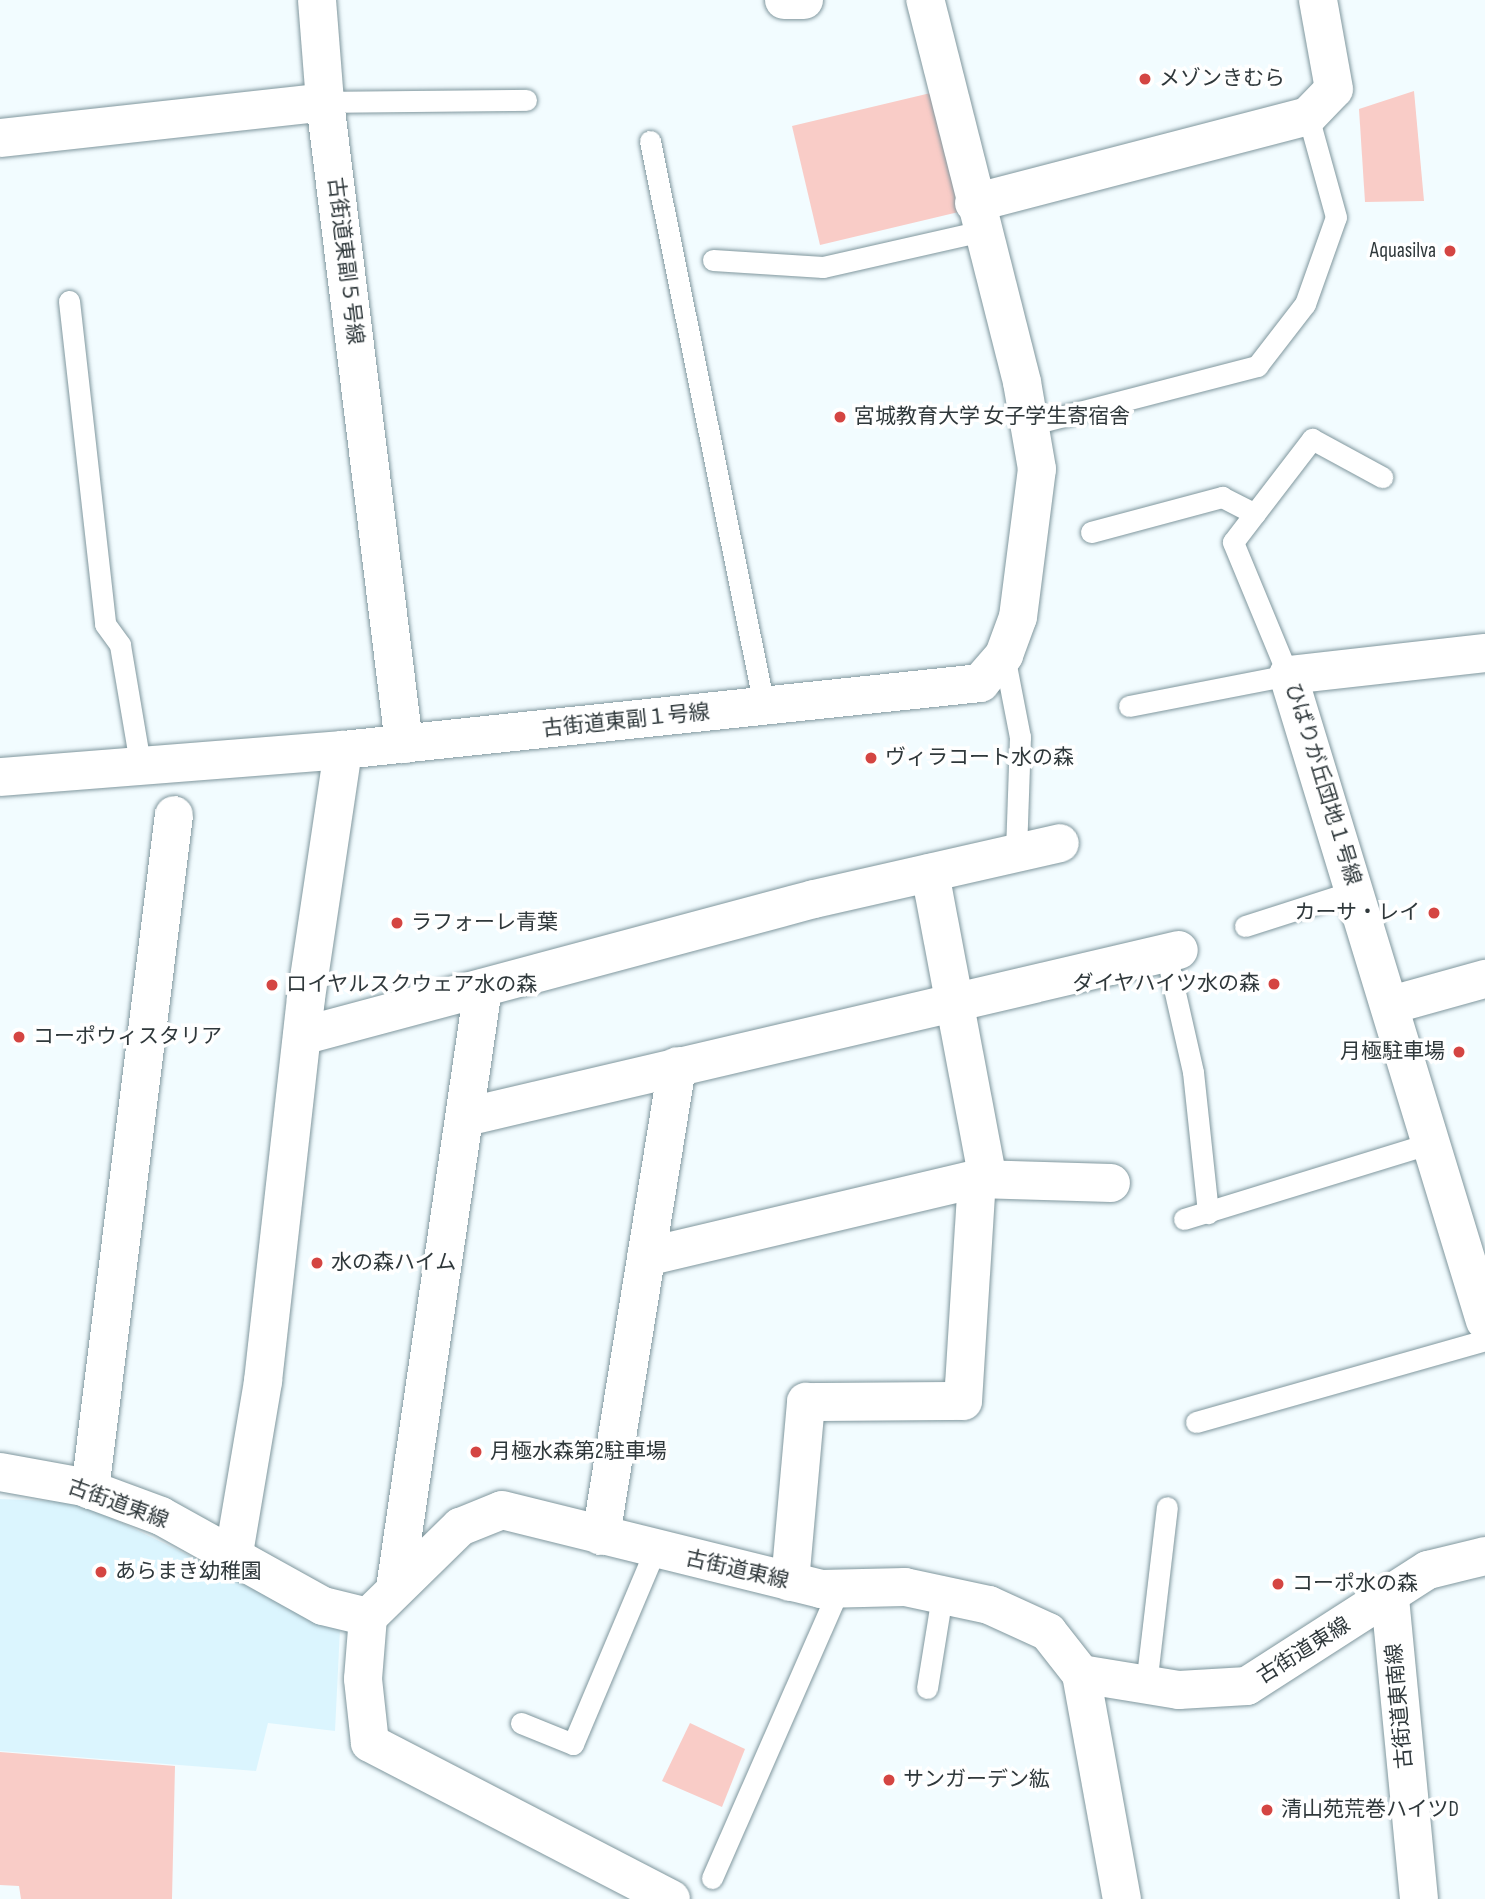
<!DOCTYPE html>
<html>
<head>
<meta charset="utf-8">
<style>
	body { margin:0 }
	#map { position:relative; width:1485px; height:1899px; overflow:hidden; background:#f2fcff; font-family:"Sofia Sans Condensed","Noto Sans JP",sans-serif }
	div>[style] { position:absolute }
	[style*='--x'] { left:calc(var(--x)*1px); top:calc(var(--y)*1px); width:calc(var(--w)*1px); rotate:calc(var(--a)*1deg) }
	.built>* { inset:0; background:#dbf5fe }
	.green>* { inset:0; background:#f9ccc7 }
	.roads { filter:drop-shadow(0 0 2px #80979e) drop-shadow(0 0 2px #80979e) }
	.service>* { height:21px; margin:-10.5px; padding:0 10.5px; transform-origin:10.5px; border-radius:10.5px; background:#fff }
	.minor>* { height:38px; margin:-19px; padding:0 19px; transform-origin:19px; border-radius:19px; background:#fff }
	.dots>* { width:19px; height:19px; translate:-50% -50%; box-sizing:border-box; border:4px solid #fff; border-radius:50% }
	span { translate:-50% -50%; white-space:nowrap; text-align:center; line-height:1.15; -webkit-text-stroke:7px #fff; paint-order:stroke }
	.poi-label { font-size:21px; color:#2f383b }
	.left { translate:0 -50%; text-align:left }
	.right { translate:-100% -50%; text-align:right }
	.street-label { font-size:21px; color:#2f383b }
</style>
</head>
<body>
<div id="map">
	<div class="built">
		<i style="clip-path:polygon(0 1499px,79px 1502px,340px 1629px,335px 1731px,268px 1723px,256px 1771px,0 1751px)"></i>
	</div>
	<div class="green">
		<i style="clip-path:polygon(939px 91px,967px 210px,820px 245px,792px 126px)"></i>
		<i style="clip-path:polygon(1414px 91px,1424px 201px,1365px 202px,1359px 109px)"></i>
		<i style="clip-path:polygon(690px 1723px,745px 1749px,722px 1807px,662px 1781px)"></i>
		<i style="clip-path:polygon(0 1752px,175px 1766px,172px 1899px,21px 1899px,19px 1886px,0 1885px)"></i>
	</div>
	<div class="roads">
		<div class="service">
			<i style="--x:325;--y:102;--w:201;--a:-0.6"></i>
			<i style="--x:650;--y:141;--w:576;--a:78.59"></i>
			<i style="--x:713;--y:260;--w:110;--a:3.6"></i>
			<i style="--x:823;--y:267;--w:163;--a:-12.8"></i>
			<i style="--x:69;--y:301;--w:325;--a:83.6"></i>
			<i style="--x:105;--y:624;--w:26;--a:54"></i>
			<i style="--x:120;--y:645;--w:120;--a:80.4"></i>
			<i style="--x:1029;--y:425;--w:236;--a:-14.5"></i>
			<i style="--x:1257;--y:366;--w:78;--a:-52.3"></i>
			<i style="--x:1305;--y:304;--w:92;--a:-70.4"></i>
			<i style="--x:1336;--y:217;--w:105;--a:-105.5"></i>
			<i style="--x:1091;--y:532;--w:136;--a:-15"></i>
			<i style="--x:1222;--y:497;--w:37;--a:27"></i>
			<i style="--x:1004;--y:655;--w:84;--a:79"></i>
			<i style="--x:1020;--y:737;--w:114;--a:92"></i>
			<i style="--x:1129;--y:706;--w:162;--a:-11"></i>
			<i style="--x:1288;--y:675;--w:144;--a:-112.5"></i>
			<i style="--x:1233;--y:542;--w:130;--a:-52.5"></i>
			<i style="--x:1312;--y:439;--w:80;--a:28.5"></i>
			<i style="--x:1245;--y:926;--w:115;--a:-17.7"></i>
			<i style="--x:1166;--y:953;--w:122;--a:77.2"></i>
			<i style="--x:1193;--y:1072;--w:142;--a:83.9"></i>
			<i style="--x:1184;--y:1219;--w:262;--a:-17.1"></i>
			<i style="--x:1196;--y:1422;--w:300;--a:-15.8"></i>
			<i style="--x:1146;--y:1685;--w:179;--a:-83.3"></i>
			<i style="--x:927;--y:1688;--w:94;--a:-80.8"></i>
			<i style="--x:521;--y:1723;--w:56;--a:22"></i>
			<i style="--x:573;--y:1744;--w:211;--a:-67.1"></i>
			<i style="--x:712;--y:1878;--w:316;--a:-66.3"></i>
		</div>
		<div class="minor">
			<i style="--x:317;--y:0;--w:102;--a:85.5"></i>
			<i style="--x:784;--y:0;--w:20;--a:0"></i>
			<i style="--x:0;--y:138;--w:327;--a:-6.3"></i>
			<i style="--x:325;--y:102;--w:647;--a:82.98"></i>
			<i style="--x:974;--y:203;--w:345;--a:-14.6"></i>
			<i style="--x:1308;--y:116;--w:37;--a:-46"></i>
			<i style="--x:1334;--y:89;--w:90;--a:-100.2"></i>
			<i style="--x:1485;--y:653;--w:198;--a:173.6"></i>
			<i style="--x:1288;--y:675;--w:675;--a:73.04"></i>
			<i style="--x:0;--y:777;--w:344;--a:-4.5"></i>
			<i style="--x:343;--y:750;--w:641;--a:-6"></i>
			<i style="--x:980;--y:683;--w:37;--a:-49"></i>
			<i style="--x:1004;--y:655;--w:40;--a:-69.8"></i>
			<i style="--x:1018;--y:617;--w:149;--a:-82.7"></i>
			<i style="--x:1037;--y:469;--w:88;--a:-99.8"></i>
			<i style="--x:1022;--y:382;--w:394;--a:-104.2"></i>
			<i style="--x:930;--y:873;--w:311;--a:79.3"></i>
			<i style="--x:1391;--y:1005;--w:98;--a:-15.5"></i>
			<i style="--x:302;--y:1036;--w:530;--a:-14.98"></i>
			<i style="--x:814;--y:899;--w:252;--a:-12.8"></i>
			<i style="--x:466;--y:1117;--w:732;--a:-13.18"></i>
			<i style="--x:646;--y:1257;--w:340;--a:-13.3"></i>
			<i style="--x:977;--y:1179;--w:134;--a:1.7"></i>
			<i style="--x:0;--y:1472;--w:84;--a:10.2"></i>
			<i style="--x:83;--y:1487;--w:83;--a:20.4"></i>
			<i style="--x:161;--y:1516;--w:185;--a:29.1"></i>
			<i style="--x:323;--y:1606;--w:46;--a:13.7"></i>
			<i style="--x:368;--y:1617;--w:129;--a:-44.4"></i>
			<i style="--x:460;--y:1527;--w:45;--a:-22"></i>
			<i style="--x:502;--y:1510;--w:329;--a:13.9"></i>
			<i style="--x:821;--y:1589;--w:84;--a:-1.4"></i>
			<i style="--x:905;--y:1587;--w:86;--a:12.1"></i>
			<i style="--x:989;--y:1605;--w:65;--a:24.6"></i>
			<i style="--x:1048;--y:1632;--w:53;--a:51.8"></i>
			<i style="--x:1081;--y:1674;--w:99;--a:9.3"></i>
			<i style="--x:1179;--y:1690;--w:68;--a:-3.4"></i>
			<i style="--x:1247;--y:1686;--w:215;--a:-32.7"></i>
			<i style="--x:1428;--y:1570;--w:59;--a:-13.8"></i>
			<i style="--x:90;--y:1490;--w:680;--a:-82.91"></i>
			<i style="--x:601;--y:1536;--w:476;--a:-80.8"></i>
			<i style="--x:233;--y:1559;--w:181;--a:-80.4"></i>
			<i style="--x:263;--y:1381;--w:385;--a:-83.6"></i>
			<i style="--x:306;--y:998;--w:251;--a:-81.5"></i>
			<i style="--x:790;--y:1582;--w:181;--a:-84.9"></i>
			<i style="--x:806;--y:1402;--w:157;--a:-0.4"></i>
			<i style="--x:963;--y:1401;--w:222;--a:-86.4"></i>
			<i style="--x:395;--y:1589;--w:607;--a:-81.67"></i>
			<i style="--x:1390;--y:1598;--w:302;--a:84.5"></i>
			<i style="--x:368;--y:1617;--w:62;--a:94.6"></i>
			<i style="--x:363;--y:1679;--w:64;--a:83.8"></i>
			<i style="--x:370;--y:1743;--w:339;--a:27.4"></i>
			<i style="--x:1081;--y:1674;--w:229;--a:79.7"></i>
		</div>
	</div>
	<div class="dots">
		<i style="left:1145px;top:79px;background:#d44542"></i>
		<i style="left:1450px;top:251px;background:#d44542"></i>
		<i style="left:840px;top:417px;background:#d44542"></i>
		<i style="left:871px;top:758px;background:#d44542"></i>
		<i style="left:1434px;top:913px;background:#d44542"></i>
		<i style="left:397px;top:923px;background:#d44542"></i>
		<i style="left:1274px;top:984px;background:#d44542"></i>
		<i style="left:272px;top:985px;background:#d44542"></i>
		<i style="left:19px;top:1037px;background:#d44542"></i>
		<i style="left:1459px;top:1052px;background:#d44542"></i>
		<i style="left:317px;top:1263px;background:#d44542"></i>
		<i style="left:476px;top:1452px;background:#d44542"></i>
		<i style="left:101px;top:1572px;background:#d44542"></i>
		<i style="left:1278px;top:1584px;background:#d44542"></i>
		<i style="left:889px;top:1780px;background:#d44542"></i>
		<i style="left:1267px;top:1810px;background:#d44542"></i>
	</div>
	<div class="poi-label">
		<span class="left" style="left:1159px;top:79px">メゾンきむら</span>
		<span class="right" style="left:1436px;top:251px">Aquasilva</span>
		<span class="left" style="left:854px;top:417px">宮城教育大学 女子学生寄宿舎</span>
		<span class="left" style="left:885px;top:758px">ヴィラコート水の森</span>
		<span class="right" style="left:1420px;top:913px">カーサ・レイ</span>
		<span class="left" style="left:411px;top:923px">ラフォーレ青葉</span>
		<span class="right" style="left:1260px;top:984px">ダイヤハイツ水の森</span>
		<span class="left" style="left:286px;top:985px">ロイヤルスクウェア水の森</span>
		<span class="left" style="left:33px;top:1037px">コーポウィスタリア</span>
		<span class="right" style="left:1445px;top:1052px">月極駐車場</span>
		<span class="left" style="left:331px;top:1263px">水の森ハイム</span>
		<span class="left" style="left:490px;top:1452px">月極水森第2駐車場</span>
		<span class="left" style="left:115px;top:1572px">あらまき幼稚園</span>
		<span class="left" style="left:1292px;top:1584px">コーポ水の森</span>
		<span class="left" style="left:903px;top:1780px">サンガーデン紘</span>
		<span class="left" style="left:1281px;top:1810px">清山苑荒巻ハイツD</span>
	</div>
	<div class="street-label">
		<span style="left:345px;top:261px;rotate:83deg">古街道東副５号線</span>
		<span style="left:626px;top:721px;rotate:-6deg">古街道東副１号線</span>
		<span style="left:1323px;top:784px;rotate:73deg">ひばりが丘団地１号線</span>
		<span style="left:118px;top:1504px;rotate:20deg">古街道東線</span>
		<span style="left:737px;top:1570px;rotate:13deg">古街道東線</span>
		<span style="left:1304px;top:1651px;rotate:-32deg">古街道東線</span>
		<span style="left:1400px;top:1706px;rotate:-95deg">古街道東南線</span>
	</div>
</div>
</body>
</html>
